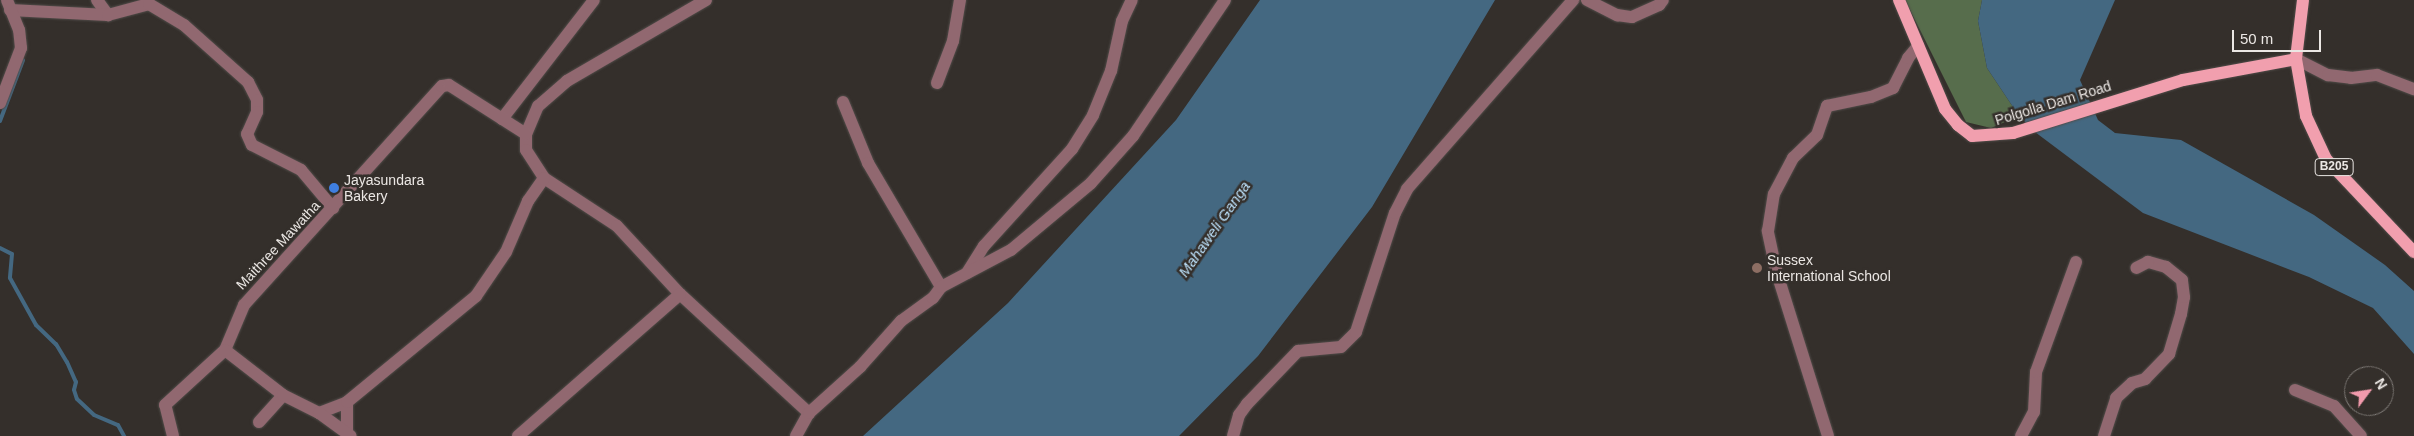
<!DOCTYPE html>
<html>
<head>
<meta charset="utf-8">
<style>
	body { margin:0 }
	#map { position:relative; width:2414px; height:436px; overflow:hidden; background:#342f2b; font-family:Arial,sans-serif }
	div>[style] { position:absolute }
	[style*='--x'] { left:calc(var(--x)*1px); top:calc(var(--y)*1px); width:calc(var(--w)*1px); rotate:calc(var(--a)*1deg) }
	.forest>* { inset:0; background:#576d4c }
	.water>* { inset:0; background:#446881 }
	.stream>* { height:4px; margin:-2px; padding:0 2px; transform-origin:2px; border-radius:2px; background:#446881 }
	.roads { filter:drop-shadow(0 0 1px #514c49) drop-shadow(0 0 1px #514c49) }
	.minor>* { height:12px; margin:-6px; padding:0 6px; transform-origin:6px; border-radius:6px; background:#916870 }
	.major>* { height:12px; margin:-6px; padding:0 6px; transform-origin:6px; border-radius:6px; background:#f19fae }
	.dots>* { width:14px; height:14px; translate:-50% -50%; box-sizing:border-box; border:2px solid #342f2b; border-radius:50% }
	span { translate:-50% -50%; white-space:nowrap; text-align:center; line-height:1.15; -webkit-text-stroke:5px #342f2b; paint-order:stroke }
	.shield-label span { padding:1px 4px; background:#342f2b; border:1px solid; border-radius:4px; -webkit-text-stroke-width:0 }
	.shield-label { font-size:12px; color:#ebe7e4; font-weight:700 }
	.street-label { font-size:14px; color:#ebe7e4 }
	.poi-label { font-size:14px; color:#ebe7e4 }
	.left { translate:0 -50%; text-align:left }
	.water-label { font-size:15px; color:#bce1fb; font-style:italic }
	.north { position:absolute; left:2344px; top:366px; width:50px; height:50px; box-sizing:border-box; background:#342f2b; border:1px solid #7d7975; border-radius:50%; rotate:59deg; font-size:14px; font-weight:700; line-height:20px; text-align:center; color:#ebe7e4 }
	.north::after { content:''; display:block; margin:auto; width:18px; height:22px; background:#f29aac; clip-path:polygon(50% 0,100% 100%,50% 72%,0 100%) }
	.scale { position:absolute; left:2232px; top:30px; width:89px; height:22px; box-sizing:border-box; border:2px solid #ebe7e4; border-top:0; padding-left:6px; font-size:15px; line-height:18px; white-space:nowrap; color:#ebe7e4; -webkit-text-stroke:4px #342f2b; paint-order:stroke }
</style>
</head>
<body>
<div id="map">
	<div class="forest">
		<i style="clip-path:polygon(1905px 0,1982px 0,1978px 21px,1987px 68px,2019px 116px,1991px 128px,1966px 122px)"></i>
	</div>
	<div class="water">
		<i style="clip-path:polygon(1260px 0,1495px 0,1372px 207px,1258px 356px,1179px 436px,863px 436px,1008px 303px,1176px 120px)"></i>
		<i style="clip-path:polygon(1982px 0,2115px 0,2080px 80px,2098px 120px,2115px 133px,2181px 140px,2314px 215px,2385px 265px,2414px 291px,2414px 354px,2373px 308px,2309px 277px,2143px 213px,2035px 132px,2019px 116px,1987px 68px,1978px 21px)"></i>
	</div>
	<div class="stream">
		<i style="--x:0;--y:121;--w:65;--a:-69.3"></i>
		<i style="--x:0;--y:248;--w:13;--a:27"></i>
		<i style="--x:12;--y:254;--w:24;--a:95"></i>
		<i style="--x:10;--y:278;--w:54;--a:61"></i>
		<i style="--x:36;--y:325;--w:28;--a:44"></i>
		<i style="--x:56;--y:344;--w:21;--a:59"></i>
		<i style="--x:67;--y:362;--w:22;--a:66"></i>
		<i style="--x:76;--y:382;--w:8;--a:104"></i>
		<i style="--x:74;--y:390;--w:9;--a:72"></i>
		<i style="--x:77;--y:399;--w:23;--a:43"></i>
		<i style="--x:94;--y:415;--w:26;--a:23"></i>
		<i style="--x:118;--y:425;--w:13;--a:61"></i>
	</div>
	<div class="roads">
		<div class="minor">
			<i style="--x:97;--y:0;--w:19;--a:54"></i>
			<i style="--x:706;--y:0;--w:161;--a:149.8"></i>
			<i style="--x:567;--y:81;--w:38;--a:139"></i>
			<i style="--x:538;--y:106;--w:30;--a:113"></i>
			<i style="--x:526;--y:134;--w:16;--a:90"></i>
			<i style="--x:526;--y:150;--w:33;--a:57"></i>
			<i style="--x:544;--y:178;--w:87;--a:33.3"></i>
			<i style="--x:617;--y:226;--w:93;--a:47.2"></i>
			<i style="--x:680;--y:294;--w:176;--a:42.7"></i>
			<i style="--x:1587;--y:0;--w:34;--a:27"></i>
			<i style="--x:1617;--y:15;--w:15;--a:8"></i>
			<i style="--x:1632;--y:17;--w:30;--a:-24"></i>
			<i style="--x:1659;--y:5;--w:6;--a:-51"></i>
			<i style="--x:10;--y:10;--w:98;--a:2.9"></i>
			<i style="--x:108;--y:15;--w:42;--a:-15"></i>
			<i style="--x:149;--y:4;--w:41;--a:31"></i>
			<i style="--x:184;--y:25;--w:86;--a:41.7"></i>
			<i style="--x:248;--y:82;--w:20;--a:63"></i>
			<i style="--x:257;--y:100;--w:12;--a:90"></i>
			<i style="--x:257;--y:112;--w:24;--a:114"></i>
			<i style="--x:247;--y:134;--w:12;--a:66"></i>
			<i style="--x:252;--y:145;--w:55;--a:27"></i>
			<i style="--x:301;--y:170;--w:50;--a:49.9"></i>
			<i style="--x:2296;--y:59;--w:36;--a:27"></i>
			<i style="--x:2328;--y:75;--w:23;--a:7"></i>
			<i style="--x:2351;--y:78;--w:26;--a:-7"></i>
			<i style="--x:2377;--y:75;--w:40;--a:21"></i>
			<i style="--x:937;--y:83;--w:45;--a:-69.1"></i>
			<i style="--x:953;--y:41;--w:42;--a:-80.3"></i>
			<i style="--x:843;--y:102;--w:66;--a:67.7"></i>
			<i style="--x:868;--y:163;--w:144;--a:59.5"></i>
			<i style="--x:0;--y:103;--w:59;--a:-69.1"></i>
			<i style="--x:21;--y:48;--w:18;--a:-96"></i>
			<i style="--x:19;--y:30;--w:32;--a:-112"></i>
			<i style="--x:502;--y:119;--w:150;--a:-52.3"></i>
			<i style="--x:967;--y:273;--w:32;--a:-58"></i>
			<i style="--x:984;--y:246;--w:131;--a:-47.8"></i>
			<i style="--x:1072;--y:149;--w:40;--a:-58"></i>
			<i style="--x:1093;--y:115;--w:48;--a:-67.8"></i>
			<i style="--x:1111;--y:71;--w:51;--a:-77.6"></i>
			<i style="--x:1122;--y:21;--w:23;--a:-65"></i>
			<i style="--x:225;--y:350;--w:49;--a:-67.1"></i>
			<i style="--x:244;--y:305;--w:295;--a:-47.9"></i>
			<i style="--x:442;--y:86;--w:7;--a:-8"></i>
			<i style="--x:449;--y:85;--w:91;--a:32.5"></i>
			<i style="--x:2295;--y:390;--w:42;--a:22.3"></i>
			<i style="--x:2334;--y:406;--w:40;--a:48"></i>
			<i style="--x:319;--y:413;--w:30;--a:-21"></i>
			<i style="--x:259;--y:422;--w:36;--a:-48"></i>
			<i style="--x:347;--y:432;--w:30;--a:-90"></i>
			<i style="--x:347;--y:402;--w:167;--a:-39.4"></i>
			<i style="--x:476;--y:296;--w:53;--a:-55.7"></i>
			<i style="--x:506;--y:252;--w:56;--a:-66.7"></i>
			<i style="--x:528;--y:201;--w:28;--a:-55"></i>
			<i style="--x:173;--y:436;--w:32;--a:-104"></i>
			<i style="--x:165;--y:405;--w:81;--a:-42.5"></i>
			<i style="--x:225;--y:350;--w:73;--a:37.8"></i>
			<i style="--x:283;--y:395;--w:40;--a:26.6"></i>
			<i style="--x:319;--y:413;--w:39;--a:36"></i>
			<i style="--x:518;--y:436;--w:215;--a:-41.2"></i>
			<i style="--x:796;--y:436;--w:26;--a:-61"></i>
			<i style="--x:809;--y:413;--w:69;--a:-42"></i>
			<i style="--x:860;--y:367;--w:62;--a:-48.3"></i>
			<i style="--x:901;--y:321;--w:39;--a:-36"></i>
			<i style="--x:933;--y:298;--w:14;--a:-54"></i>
			<i style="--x:941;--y:287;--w:79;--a:-27.9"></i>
			<i style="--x:1011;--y:250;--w:104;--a:-39.9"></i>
			<i style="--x:1091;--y:183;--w:63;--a:-48.2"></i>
			<i style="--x:1133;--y:136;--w:164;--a:-55.9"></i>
			<i style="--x:1233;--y:436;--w:22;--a:-74"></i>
			<i style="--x:1239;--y:415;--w:14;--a:-54"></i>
			<i style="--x:1247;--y:404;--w:74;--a:-46.1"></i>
			<i style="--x:1298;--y:351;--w:43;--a:-5.3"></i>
			<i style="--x:1341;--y:347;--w:21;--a:-45"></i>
			<i style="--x:1356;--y:332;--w:125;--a:-71.9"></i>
			<i style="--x:1395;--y:213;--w:27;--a:-63"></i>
			<i style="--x:1407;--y:189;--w:252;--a:-48.7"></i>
			<i style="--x:1828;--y:436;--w:174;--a:-107.4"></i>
			<i style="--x:1776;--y:270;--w:40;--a:-102"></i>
			<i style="--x:1768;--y:231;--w:37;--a:-81"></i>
			<i style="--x:1774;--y:194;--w:41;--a:-62.2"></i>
			<i style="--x:1793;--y:158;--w:33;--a:-44"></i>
			<i style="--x:1817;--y:135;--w:31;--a:-71"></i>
			<i style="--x:1827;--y:106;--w:45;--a:-11.6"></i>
			<i style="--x:1871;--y:97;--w:24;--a:-22"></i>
			<i style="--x:1893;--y:88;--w:34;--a:-63"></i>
			<i style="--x:1908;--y:58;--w:16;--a:-50"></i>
			<i style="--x:2021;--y:436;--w:27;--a:-62"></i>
			<i style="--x:2034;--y:412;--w:40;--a:-87.1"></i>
			<i style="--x:2036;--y:372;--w:117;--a:-70"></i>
			<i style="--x:2104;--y:436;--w:40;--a:-72"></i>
			<i style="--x:2116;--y:398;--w:22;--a:-43"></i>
			<i style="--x:2132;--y:383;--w:14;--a:-17"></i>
			<i style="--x:2145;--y:379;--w:35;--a:-46"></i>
			<i style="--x:2169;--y:354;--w:42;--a:-73.3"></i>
			<i style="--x:2181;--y:314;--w:17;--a:-80"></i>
			<i style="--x:2184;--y:297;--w:17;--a:-97"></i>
			<i style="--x:2182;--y:280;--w:21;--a:-141"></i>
			<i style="--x:2166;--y:267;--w:19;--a:-164"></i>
			<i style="--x:2148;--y:262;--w:13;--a:153"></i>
		</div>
		<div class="major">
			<i style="--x:1899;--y:0;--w:118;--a:67.1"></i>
			<i style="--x:1945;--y:109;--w:21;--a:51"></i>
			<i style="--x:1958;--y:125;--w:18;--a:38"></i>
			<i style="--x:1972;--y:136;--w:41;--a:-4.2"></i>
			<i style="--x:2013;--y:133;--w:178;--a:-17.3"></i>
			<i style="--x:2183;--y:80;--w:115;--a:-10.5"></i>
			<i style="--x:2303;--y:0;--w:59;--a:96.8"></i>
			<i style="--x:2296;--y:59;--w:58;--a:80"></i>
			<i style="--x:2306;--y:116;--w:47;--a:65.1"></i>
			<i style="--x:2326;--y:159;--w:128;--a:46.6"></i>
		</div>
	</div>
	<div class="dots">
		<i style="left:334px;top:188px;background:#3f7fe0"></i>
		<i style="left:1757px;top:268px;background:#8d6e63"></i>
	</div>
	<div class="shield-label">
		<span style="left:2334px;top:167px">B205</span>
	</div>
	<div class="street-label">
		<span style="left:2053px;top:103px;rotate:-17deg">Polgolla Dam Road</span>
		<span style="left:278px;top:245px;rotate:-47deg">Maithree Mawatha</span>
	</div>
	<div class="poi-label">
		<span class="left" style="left:344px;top:188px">Jayasundara<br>Bakery</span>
		<span class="left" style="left:1767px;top:268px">Sussex<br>International School</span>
	</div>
	<div class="water-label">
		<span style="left:1214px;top:229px;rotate:-55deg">Mahaweli Ganga</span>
	</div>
	<div class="north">N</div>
	<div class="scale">50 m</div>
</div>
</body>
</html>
